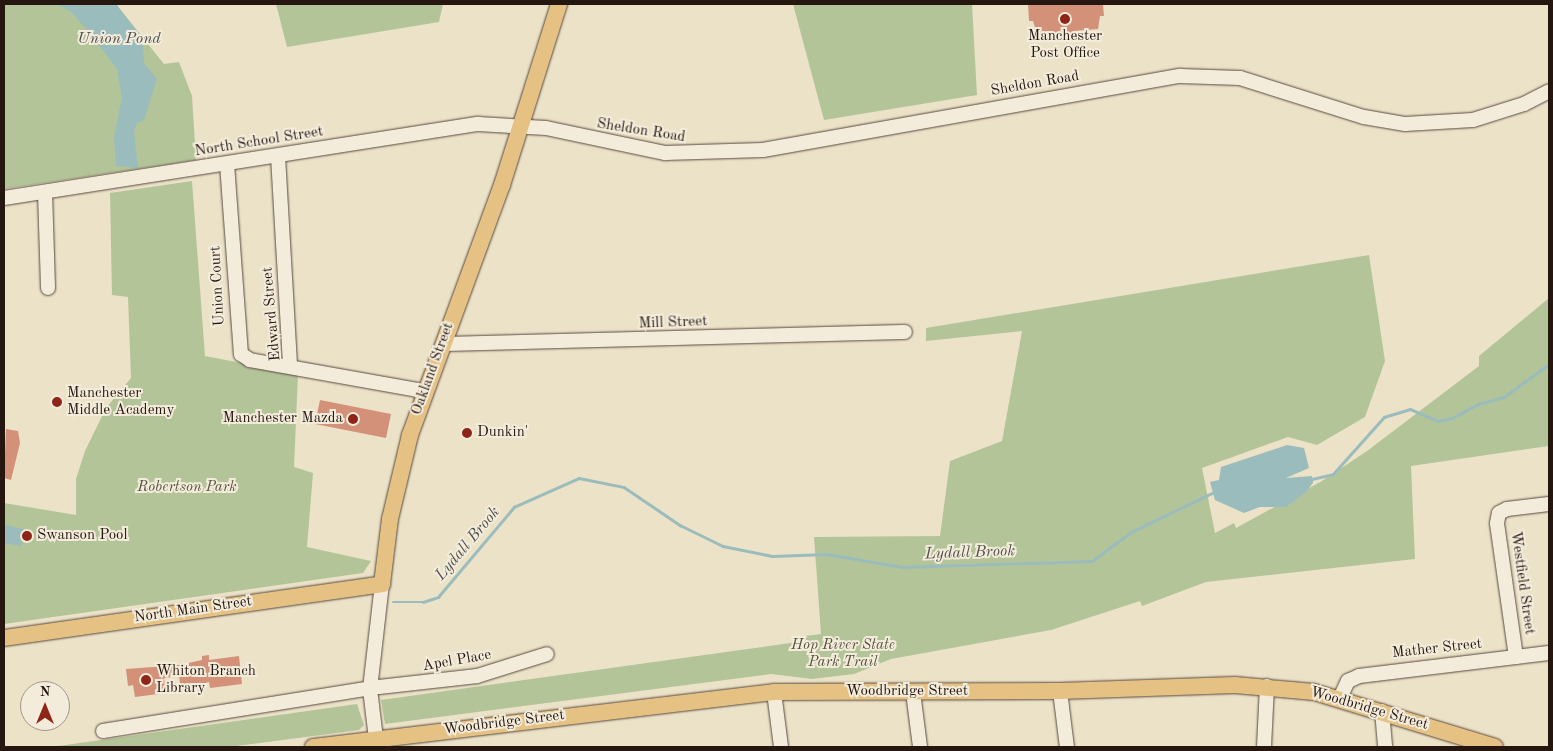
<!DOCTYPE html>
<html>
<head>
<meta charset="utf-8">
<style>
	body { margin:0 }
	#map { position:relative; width:1553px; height:751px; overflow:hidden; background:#ece2c8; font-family:"Old Standard TT",serif }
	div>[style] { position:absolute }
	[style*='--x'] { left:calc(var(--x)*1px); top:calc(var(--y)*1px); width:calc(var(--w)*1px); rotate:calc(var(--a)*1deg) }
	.green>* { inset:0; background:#b4c499 }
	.water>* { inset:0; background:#9bbcbd }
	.stream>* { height:2.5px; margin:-1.25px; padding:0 1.25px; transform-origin:1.25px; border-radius:1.25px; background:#9bbcbd }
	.building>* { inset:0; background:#d39179 }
	.roads { filter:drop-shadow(0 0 1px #58493e) drop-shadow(0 0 1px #58493e) }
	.minor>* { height:14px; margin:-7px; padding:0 7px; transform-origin:7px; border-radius:7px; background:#f3ecdb }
	.major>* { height:16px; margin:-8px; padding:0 8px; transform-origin:8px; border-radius:8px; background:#e6c184 }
	.dots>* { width:14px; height:14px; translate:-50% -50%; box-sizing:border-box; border:2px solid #f3ecdb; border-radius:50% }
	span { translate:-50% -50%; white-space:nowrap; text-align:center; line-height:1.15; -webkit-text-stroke:4px #f3ecdb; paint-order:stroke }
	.poi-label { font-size:15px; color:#261610 }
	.left { translate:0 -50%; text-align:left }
	.right { translate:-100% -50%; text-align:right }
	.street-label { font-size:15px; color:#261610 }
	.park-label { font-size:15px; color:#585340; font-style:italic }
	.water-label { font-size:16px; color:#4f504d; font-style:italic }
	.frame { position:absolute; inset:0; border:5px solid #261610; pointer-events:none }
	.north { position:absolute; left:20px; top:681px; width:50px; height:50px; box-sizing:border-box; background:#f3ecdb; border:1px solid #a1968a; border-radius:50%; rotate:0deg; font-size:14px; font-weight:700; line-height:20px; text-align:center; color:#261610 }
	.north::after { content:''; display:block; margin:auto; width:18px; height:22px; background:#8f2418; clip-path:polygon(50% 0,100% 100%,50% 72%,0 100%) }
</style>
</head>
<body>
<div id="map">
	<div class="green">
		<i style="clip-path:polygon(4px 4px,116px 4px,164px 64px,179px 62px,192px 96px,196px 160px,4px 189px)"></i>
		<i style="clip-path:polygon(276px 4px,443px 4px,439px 22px,287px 47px)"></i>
		<i style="clip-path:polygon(793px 4px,972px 4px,977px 95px,824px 120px)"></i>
		<i style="clip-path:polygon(192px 181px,205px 356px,298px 374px,294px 467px,313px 473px,307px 547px,371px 561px,363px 573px,4px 624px,4px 503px,76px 515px,76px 479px,85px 451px,106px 408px,131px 378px,128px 297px,112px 295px,110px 193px)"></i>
		<i style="clip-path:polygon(1369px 255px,1385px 361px,1365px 417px,1317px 445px,1288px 437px,1202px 468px,1215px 533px,1234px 523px,1236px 528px,1322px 481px,1367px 451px,1479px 366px,1479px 356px,1549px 298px,1549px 446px,1411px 466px,1415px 559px,1206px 582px,1142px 606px,1140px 601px,1051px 630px,891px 659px,854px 674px,812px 679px,771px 674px,385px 724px,381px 700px,805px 641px,805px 636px,821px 634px,814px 537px,940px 536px,950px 461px,1002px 441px,1022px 331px,926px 341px,926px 328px)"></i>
		<i style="clip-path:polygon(357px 704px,364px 725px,359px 730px,229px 747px,51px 747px)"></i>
	</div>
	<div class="water">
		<i style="clip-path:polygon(56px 4px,116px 4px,143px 39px,144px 63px,157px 79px,144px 120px,137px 123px,134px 132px,138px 168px,116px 166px,114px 137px,122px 98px,117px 69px,88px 31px,70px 11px)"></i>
		<i style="clip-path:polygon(1287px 445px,1304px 448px,1309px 468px,1286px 478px,1312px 476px,1313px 483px,1306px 492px,1286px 507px,1260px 507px,1244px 513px,1215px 500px,1210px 482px,1219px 480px,1221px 467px)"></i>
		<i style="clip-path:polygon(4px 525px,24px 529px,21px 546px,4px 543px)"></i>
	</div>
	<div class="stream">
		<i style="--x:1312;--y:479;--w:22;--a:-13"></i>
		<i style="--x:1333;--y:474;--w:76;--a:-48.2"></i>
		<i style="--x:1384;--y:417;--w:27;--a:-17"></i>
		<i style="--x:1410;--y:409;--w:30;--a:23"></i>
		<i style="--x:1438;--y:421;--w:14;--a:-12"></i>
		<i style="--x:1452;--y:418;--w:30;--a:-28"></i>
		<i style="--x:1478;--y:404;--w:27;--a:-15"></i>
		<i style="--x:1504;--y:397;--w:56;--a:-36.3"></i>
		<i style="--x:393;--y:602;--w:30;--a:0"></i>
		<i style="--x:423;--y:602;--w:16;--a:-18"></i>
		<i style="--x:438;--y:597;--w:118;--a:-49.8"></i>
		<i style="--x:514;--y:507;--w:71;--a:-24"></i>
		<i style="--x:579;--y:478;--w:46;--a:11.3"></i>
		<i style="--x:624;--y:487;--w:68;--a:34.2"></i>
		<i style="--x:680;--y:525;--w:48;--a:26"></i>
		<i style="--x:723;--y:546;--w:50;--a:11.5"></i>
		<i style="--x:772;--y:556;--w:55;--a:-2.1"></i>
		<i style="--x:827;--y:554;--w:76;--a:9.8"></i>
		<i style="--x:902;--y:567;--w:190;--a:-1.8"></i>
		<i style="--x:1092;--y:561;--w:49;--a:-36.6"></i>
		<i style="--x:1131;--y:532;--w:92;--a:-25.7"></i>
	</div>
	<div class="building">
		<i style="clip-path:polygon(1028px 4px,1103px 4px,1104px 16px,1100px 16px,1098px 29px,1073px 31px,1073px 35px,1037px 33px,1033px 21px,1029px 21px)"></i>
		<i style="clip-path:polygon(320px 400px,391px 414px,386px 438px,315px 424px)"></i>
		<i style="clip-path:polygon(6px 429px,18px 431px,20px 443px,11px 480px,4px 478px)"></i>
		<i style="clip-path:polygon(209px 655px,209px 660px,239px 656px,242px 684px,210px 688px,209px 682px,181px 690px,179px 676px,164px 678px,166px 693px,135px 697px,133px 685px,128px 686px,126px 669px,179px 665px,202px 660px,202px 656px)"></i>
	</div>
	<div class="roads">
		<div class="minor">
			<i style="--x:278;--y:156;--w:209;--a:86.7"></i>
			<i style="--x:227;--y:164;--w:191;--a:85.8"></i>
			<i style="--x:241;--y:354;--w:11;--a:34"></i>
			<i style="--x:250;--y:360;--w:177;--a:10.1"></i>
			<i style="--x:45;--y:192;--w:96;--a:88.2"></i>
			<i style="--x:4;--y:198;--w:480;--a:-8.9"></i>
			<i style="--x:478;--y:124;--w:68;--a:3.4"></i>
			<i style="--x:546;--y:128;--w:122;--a:11.9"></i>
			<i style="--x:665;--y:153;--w:98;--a:-1.8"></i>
			<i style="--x:763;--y:150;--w:424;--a:-10.1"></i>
			<i style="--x:1180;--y:76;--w:60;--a:1.9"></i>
			<i style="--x:1240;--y:78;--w:130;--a:17.5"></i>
			<i style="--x:1364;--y:117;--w:42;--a:9.7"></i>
			<i style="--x:1405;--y:124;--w:68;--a:-3.4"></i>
			<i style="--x:1473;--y:120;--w:53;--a:-17.4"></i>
			<i style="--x:1524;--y:104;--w:28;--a:-27"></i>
			<i style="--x:443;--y:344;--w:462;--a:-1.5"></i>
			<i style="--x:1516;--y:657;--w:135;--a:-98.1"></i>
			<i style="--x:1497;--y:523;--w:10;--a:-79"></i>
			<i style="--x:1499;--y:513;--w:9;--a:-27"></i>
			<i style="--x:1507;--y:509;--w:42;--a:-6.8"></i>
			<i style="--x:1060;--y:691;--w:56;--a:82.9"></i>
			<i style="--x:774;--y:692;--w:55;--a:82.7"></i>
			<i style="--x:913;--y:692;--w:55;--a:82.7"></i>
			<i style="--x:1340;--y:698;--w:19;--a:-65"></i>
			<i style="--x:1348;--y:681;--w:12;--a:-24"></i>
			<i style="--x:1359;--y:676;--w:191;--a:-6.9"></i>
			<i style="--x:1382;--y:711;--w:36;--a:85"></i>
			<i style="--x:103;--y:731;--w:279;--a:-9.1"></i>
			<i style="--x:379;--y:687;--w:99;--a:-6.4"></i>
			<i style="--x:477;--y:676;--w:73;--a:-17.4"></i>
			<i style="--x:377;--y:747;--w:58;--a:-96.9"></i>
			<i style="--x:370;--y:689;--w:106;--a:-83.5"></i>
			<i style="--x:1264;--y:747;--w:61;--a:-87.2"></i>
		</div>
		<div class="major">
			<i style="--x:4;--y:638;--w:382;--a:-8.1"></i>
			<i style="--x:382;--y:584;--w:65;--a:-83"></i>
			<i style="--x:390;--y:519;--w:86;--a:-76.6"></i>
			<i style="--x:410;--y:435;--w:266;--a:-69.8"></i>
			<i style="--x:502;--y:185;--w:190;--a:-72.5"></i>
			<i style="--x:313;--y:747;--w:464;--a:-6.8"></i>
			<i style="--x:774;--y:692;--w:286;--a:-0.2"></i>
			<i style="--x:1060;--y:691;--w:175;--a:-2"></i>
			<i style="--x:1235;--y:685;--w:79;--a:5.1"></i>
			<i style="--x:1314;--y:692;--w:189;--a:16.9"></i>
		</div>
	</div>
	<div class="dots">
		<i style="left:1065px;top:19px;background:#8f2418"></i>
		<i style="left:57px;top:402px;background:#8f2418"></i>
		<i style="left:353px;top:419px;background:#8f2418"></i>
		<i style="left:467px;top:433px;background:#8f2418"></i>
		<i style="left:27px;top:536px;background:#8f2418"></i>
		<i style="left:146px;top:680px;background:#8f2418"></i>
	</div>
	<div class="poi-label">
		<span style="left:1065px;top:45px">Manchester<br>Post Office</span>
		<span class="left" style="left:67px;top:402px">Manchester<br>Middle Academy</span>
		<span class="right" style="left:343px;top:419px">Manchester Mazda</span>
		<span class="left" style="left:477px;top:433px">Dunkin'</span>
		<span class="left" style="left:37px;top:536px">Swanson Pool</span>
		<span class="left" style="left:156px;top:680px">Whiton Branch<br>Library</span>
	</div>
	<div class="street-label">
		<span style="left:1035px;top:84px;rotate:-10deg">Sheldon Road</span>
		<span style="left:641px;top:131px;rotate:9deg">Sheldon Road</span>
		<span style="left:259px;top:142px;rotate:-9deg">North School Street</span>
		<span style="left:218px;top:286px;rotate:-93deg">Union Court</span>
		<span style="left:272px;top:314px;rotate:-95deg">Edward Street</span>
		<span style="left:673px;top:323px;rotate:-2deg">Mill Street</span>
		<span style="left:433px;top:369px;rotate:-70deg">Oakland Street</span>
		<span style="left:1522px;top:583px;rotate:82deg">Westfield Street</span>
		<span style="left:193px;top:610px;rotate:-8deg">North Main Street</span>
		<span style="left:1437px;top:649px;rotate:-6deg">Mather Street</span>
		<span style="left:457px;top:661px;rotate:-10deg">Apel Place</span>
		<span style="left:907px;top:692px">Woodbridge Street</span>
		<span style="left:1369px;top:709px;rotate:16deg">Woodbridge Street</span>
		<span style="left:504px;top:723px;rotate:-7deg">Woodbridge Street</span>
	</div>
	<div class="park-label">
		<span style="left:187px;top:488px">Robertson Park</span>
		<span style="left:843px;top:654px">Hop River State<br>Park Trail</span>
	</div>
	<div class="water-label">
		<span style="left:119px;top:39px">Union Pond</span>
		<span style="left:468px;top:544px;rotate:-50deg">Lydall Brook</span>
		<span style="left:970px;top:553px;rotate:-2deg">Lydall Brook</span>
	</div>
	<div class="frame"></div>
	<div class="north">N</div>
</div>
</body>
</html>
